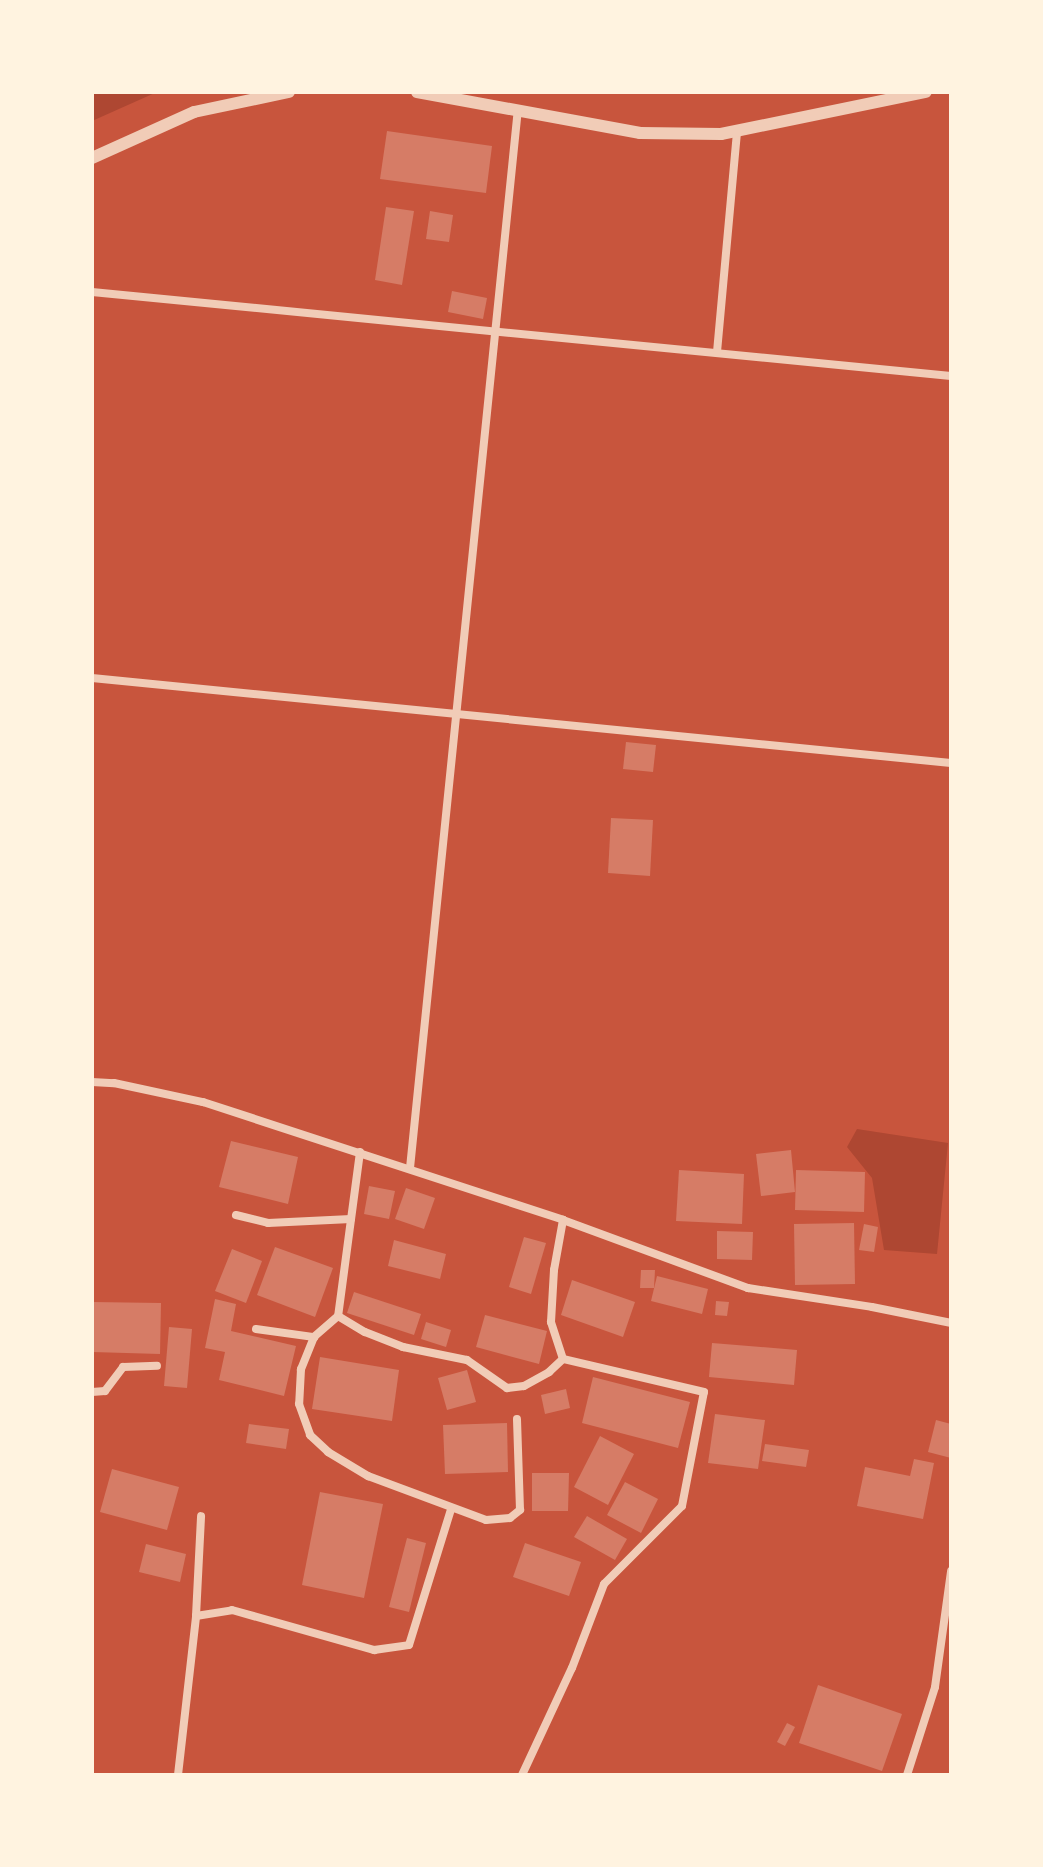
<!DOCTYPE html>
<html>
<head>
<meta charset="utf-8">
<style>
	body { margin:0 }
	#map { position:relative; width:1043px; height:1867px; overflow:hidden; background:#c8553d; font-family:"Nunito Sans",sans-serif }
	div>[style] { position:absolute }
	[style*='--x'] { left:calc(var(--x)*1px); top:calc(var(--y)*1px); width:calc(var(--w)*1px); rotate:calc(var(--a)*1deg) }
	.green>* { inset:0; background:#ae4732 }
	.building>* { inset:0; background:#d67c66 }
	.minor>* { height:8px; margin:-4px; padding:0 4px; transform-origin:4px; border-radius:4px; background:#f1ccb7 }
	.tertiary>* { height:12px; margin:-6px; padding:0 6px; transform-origin:6px; border-radius:6px; background:#f1ccb7 }
	span { translate:-50% -50%; white-space:nowrap; text-align:center; line-height:1.15; -webkit-text-stroke:6px #fff3e0; paint-order:stroke }
	.frame { position:absolute; inset:0; border:94px solid #fff3e0; pointer-events:none }
</style>
</head>
<body>
<div id="map">
	<div class="green">
		<i style="clip-path:polygon(92px 92px,157px 92px,92px 121px)"></i>
		<i style="clip-path:polygon(857px 1129px,948px 1143px,937px 1254px,884px 1250px,872px 1178px,847px 1147px)"></i>
	</div>
	<div class="building">
		<i style="clip-path:polygon(387px 131px,492px 146px,486px 193px,380px 179px)"></i>
		<i style="clip-path:polygon(386px 207px,414px 211px,402px 285px,375px 280px)"></i>
		<i style="clip-path:polygon(430px 211px,453px 215px,449px 242px,426px 239px)"></i>
		<i style="clip-path:polygon(452px 291px,487px 298px,483px 319px,448px 312px)"></i>
		<i style="clip-path:polygon(626px 742px,656px 745px,653px 772px,623px 769px)"></i>
		<i style="clip-path:polygon(611px 818px,653px 820px,650px 876px,608px 873px)"></i>
		<i style="clip-path:polygon(231px 1141px,298px 1157px,288px 1204px,219px 1187px)"></i>
		<i style="clip-path:polygon(791px 1150px,795px 1192px,761px 1196px,756px 1154px)"></i>
		<i style="clip-path:polygon(679px 1170px,744px 1174px,742px 1224px,676px 1221px)"></i>
		<i style="clip-path:polygon(796px 1170px,865px 1172px,864px 1212px,795px 1210px)"></i>
		<i style="clip-path:polygon(369px 1186px,395px 1191px,389px 1219px,364px 1214px)"></i>
		<i style="clip-path:polygon(406px 1188px,435px 1198px,424px 1229px,395px 1219px)"></i>
		<i style="clip-path:polygon(854px 1223px,855px 1284px,795px 1285px,794px 1224px)"></i>
		<i style="clip-path:polygon(864px 1224px,878px 1227px,874px 1252px,859px 1250px)"></i>
		<i style="clip-path:polygon(717px 1231px,753px 1232px,752px 1260px,717px 1259px)"></i>
		<i style="clip-path:polygon(524px 1237px,546px 1243px,531px 1294px,509px 1287px)"></i>
		<i style="clip-path:polygon(394px 1240px,446px 1254px,440px 1279px,388px 1266px)"></i>
		<i style="clip-path:polygon(275px 1247px,333px 1268px,315px 1317px,257px 1295px)"></i>
		<i style="clip-path:polygon(232px 1249px,262px 1261px,246px 1303px,215px 1291px)"></i>
		<i style="clip-path:polygon(641px 1270px,655px 1270px,654px 1288px,640px 1288px)"></i>
		<i style="clip-path:polygon(657px 1276px,708px 1289px,702px 1314px,651px 1301px)"></i>
		<i style="clip-path:polygon(572px 1280px,635px 1302px,623px 1337px,561px 1315px)"></i>
		<i style="clip-path:polygon(354px 1292px,421px 1314px,414px 1335px,347px 1313px)"></i>
		<i style="clip-path:polygon(215px 1299px,236px 1304px,231px 1331px,296px 1346px,284px 1396px,219px 1380px,225px 1352px,205px 1348px)"></i>
		<i style="clip-path:polygon(716px 1301px,729px 1302px,727px 1316px,715px 1315px)"></i>
		<i style="clip-path:polygon(92px 1302px,161px 1303px,160px 1354px,92px 1352px)"></i>
		<i style="clip-path:polygon(485px 1315px,547px 1331px,539px 1364px,476px 1347px)"></i>
		<i style="clip-path:polygon(426px 1322px,451px 1330px,446px 1347px,421px 1339px)"></i>
		<i style="clip-path:polygon(169px 1327px,192px 1329px,187px 1388px,164px 1386px)"></i>
		<i style="clip-path:polygon(712px 1343px,797px 1350px,794px 1385px,709px 1377px)"></i>
		<i style="clip-path:polygon(320px 1357px,399px 1370px,392px 1421px,312px 1409px)"></i>
		<i style="clip-path:polygon(467px 1370px,476px 1402px,447px 1410px,438px 1378px)"></i>
		<i style="clip-path:polygon(593px 1377px,690px 1402px,678px 1448px,582px 1423px)"></i>
		<i style="clip-path:polygon(566px 1389px,570px 1408px,545px 1414px,541px 1395px)"></i>
		<i style="clip-path:polygon(715px 1414px,765px 1420px,758px 1469px,708px 1463px)"></i>
		<i style="clip-path:polygon(936px 1420px,951px 1424px,951px 1458px,928px 1452px)"></i>
		<i style="clip-path:polygon(507px 1423px,508px 1472px,445px 1474px,443px 1425px)"></i>
		<i style="clip-path:polygon(249px 1424px,289px 1429px,286px 1449px,246px 1443px)"></i>
		<i style="clip-path:polygon(600px 1436px,634px 1454px,608px 1505px,574px 1487px)"></i>
		<i style="clip-path:polygon(765px 1444px,809px 1450px,806px 1467px,762px 1461px)"></i>
		<i style="clip-path:polygon(914px 1459px,934px 1463px,923px 1519px,857px 1506px,865px 1467px,910px 1476px)"></i>
		<i style="clip-path:polygon(112px 1469px,179px 1487px,167px 1530px,100px 1512px)"></i>
		<i style="clip-path:polygon(532px 1473px,569px 1473px,568px 1511px,532px 1511px)"></i>
		<i style="clip-path:polygon(625px 1482px,658px 1499px,641px 1533px,607px 1515px)"></i>
		<i style="clip-path:polygon(320px 1492px,383px 1504px,364px 1598px,302px 1585px)"></i>
		<i style="clip-path:polygon(587px 1516px,627px 1539px,615px 1560px,574px 1537px)"></i>
		<i style="clip-path:polygon(407px 1538px,426px 1543px,409px 1612px,389px 1607px)"></i>
		<i style="clip-path:polygon(525px 1543px,581px 1562px,569px 1596px,513px 1577px)"></i>
		<i style="clip-path:polygon(146px 1544px,186px 1554px,180px 1582px,139px 1572px)"></i>
		<i style="clip-path:polygon(818px 1685px,902px 1714px,882px 1771px,799px 1743px)"></i>
		<i style="clip-path:polygon(787px 1723px,795px 1727px,785px 1746px,777px 1742px)"></i>
	</div>
	<div class="minor">
		<i style="--x:92;--y:292;--w:863;--a:5.59"></i>
		<i style="--x:717;--y:352;--w:222;--a:-84.8"></i>
		<i style="--x:92;--y:678;--w:863;--a:5.65"></i>
		<i style="--x:92;--y:1082;--w:22;--a:3"></i>
		<i style="--x:114;--y:1083;--w:91;--a:12.1"></i>
		<i style="--x:203;--y:1102;--w:379;--a:18.1"></i>
		<i style="--x:563;--y:1220;--w:197;--a:20.2"></i>
		<i style="--x:748;--y:1288;--w:125;--a:8.7"></i>
		<i style="--x:872;--y:1307;--w:81;--a:11.4"></i>
		<i style="--x:360;--y:1152;--w:165;--a:97.6"></i>
		<i style="--x:338;--y:1316;--w:32;--a:139"></i>
		<i style="--x:314;--y:1337;--w:35;--a:112"></i>
		<i style="--x:301;--y:1369;--w:35;--a:93"></i>
		<i style="--x:299;--y:1404;--w:33;--a:70"></i>
		<i style="--x:310;--y:1435;--w:25;--a:43"></i>
		<i style="--x:328;--y:1452;--w:47;--a:31"></i>
		<i style="--x:368;--y:1476;--w:126;--a:20.4"></i>
		<i style="--x:486;--y:1520;--w:24;--a:-5"></i>
		<i style="--x:510;--y:1518;--w:13;--a:-39"></i>
		<i style="--x:520;--y:1510;--w:91;--a:-91.9"></i>
		<i style="--x:410;--y:1168;--w:1064;--a:-84.18"></i>
		<i style="--x:236;--y:1215;--w:33;--a:14"></i>
		<i style="--x:268;--y:1223;--w:83;--a:-2.8"></i>
		<i style="--x:338;--y:1316;--w:31;--a:31"></i>
		<i style="--x:365;--y:1332;--w:41;--a:21.5"></i>
		<i style="--x:403;--y:1347;--w:65;--a:11.5"></i>
		<i style="--x:467;--y:1360;--w:49;--a:35"></i>
		<i style="--x:507;--y:1388;--w:17;--a:-7"></i>
		<i style="--x:524;--y:1386;--w:29;--a:-29"></i>
		<i style="--x:549;--y:1372;--w:19;--a:-43"></i>
		<i style="--x:256;--y:1329;--w:59;--a:7.9"></i>
		<i style="--x:92;--y:1392;--w:13;--a:-4"></i>
		<i style="--x:105;--y:1391;--w:30;--a:-53"></i>
		<i style="--x:123;--y:1367;--w:34;--a:-2"></i>
		<i style="--x:196;--y:1616;--w:100;--a:-87.1"></i>
		<i style="--x:178;--y:1775;--w:160;--a:-83.5"></i>
		<i style="--x:196;--y:1616;--w:36;--a:-9"></i>
		<i style="--x:232;--y:1610;--w:148;--a:15.7"></i>
		<i style="--x:374;--y:1650;--w:35;--a:-8"></i>
		<i style="--x:409;--y:1645;--w:142;--a:-72.8"></i>
		<i style="--x:522;--y:1775;--w:118;--a:-65"></i>
		<i style="--x:572;--y:1668;--w:90;--a:-69.1"></i>
		<i style="--x:604;--y:1584;--w:110;--a:-45"></i>
		<i style="--x:682;--y:1506;--w:116;--a:-79.1"></i>
		<i style="--x:704;--y:1392;--w:145;--a:-166.8"></i>
		<i style="--x:563;--y:1359;--w:39;--a:-108"></i>
		<i style="--x:551;--y:1322;--w:52;--a:-86.7"></i>
		<i style="--x:554;--y:1270;--w:51;--a:-79.8"></i>
		<i style="--x:907;--y:1775;--w:92;--a:-72.3"></i>
		<i style="--x:935;--y:1687;--w:117;--a:-82.1"></i>
	</div>
	<div class="tertiary">
		<i style="--x:417;--y:92;--w:227;--a:10.4"></i>
		<i style="--x:640;--y:133;--w:81;--a:0.7"></i>
		<i style="--x:721;--y:134;--w:209;--a:-11.6"></i>
		<i style="--x:92;--y:158;--w:112;--a:-24.3"></i>
		<i style="--x:194;--y:112;--w:97;--a:-11.9"></i>
	</div>
	<div class="frame"></div>
</div>
</body>
</html>
